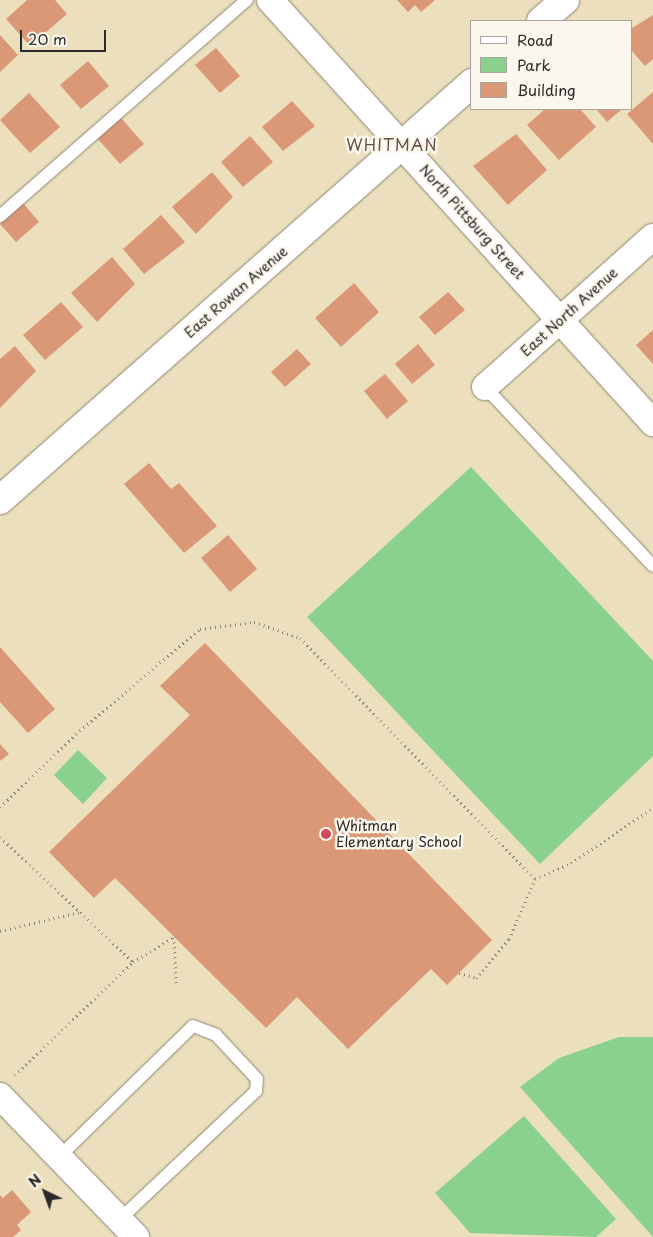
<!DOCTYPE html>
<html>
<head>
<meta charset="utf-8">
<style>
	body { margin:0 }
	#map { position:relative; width:653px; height:1237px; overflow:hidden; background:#ecdfbd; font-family:"Playpen Sans",sans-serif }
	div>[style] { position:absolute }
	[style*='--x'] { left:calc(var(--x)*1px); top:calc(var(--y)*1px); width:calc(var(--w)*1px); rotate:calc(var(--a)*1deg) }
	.green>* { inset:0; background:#89d18c }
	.building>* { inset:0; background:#da9877 }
	.path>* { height:3px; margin-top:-1.5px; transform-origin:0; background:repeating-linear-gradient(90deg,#8c8574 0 1px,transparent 0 5px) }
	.roads { filter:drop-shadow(0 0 1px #8c8574) drop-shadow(0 0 1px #8c8574) }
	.service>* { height:12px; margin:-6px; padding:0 6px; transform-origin:6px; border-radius:6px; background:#fff }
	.minor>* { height:26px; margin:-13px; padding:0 13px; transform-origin:13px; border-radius:13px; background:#fff }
	.tertiary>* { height:28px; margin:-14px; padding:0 14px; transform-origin:14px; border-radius:14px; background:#fff }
	.dots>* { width:14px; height:14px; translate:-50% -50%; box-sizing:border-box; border:2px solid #fbf7ec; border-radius:50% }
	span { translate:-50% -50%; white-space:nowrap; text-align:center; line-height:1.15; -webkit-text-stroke:5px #fbf7ec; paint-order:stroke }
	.street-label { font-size:14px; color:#2b2b2b }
	.poi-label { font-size:14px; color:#2b2b2b }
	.left { translate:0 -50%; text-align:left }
	.quarter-label { font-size:16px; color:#685146; letter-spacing:1px }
	.legend { position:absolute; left:470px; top:20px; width:162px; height:90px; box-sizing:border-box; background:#fbf7ec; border:1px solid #a8a59f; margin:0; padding:6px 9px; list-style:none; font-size:15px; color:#2b2b2b }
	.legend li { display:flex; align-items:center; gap:10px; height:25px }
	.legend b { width:25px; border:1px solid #a8a59f }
	.north { position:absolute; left:20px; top:1167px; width:50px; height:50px; -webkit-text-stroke:4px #fbf7ec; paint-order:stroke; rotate:318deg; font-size:14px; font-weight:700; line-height:20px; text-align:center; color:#2b2b2b }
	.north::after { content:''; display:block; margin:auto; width:18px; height:22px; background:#2b2b2b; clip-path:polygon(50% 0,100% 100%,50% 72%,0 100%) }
	.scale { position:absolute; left:20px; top:30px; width:86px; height:22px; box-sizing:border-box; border:2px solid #2b2b2b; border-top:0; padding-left:6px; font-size:15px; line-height:18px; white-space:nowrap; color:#2b2b2b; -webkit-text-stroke:4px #fbf7ec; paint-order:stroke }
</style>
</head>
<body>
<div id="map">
	<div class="green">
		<i style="clip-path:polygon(471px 467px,653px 661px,653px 756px,540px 864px,307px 617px)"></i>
		<i style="clip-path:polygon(78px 750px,107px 778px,83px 804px,54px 775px)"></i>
		<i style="clip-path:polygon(619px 1037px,653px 1037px,653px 1237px,520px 1087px,559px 1058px)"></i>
		<i style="clip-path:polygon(524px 1116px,616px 1219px,596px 1237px,470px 1233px,435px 1193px)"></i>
	</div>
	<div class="building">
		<i style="clip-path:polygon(27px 0,55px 0,67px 14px,30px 46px,6px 19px)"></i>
		<i style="clip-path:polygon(397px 0,435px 0,421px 12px,415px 5px,408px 12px)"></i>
		<i style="clip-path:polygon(653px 15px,653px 59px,645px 66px,632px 51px,632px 28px)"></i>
		<i style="clip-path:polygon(0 35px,18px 55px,0 72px)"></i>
		<i style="clip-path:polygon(216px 48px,240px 76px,220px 93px,195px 65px)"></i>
		<i style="clip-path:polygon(88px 61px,109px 86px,81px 109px,60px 85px)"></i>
		<i style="clip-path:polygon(653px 92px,653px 144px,627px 114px)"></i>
		<i style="clip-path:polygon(29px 93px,60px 127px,30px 153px,0 120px)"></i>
		<i style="clip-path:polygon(292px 101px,315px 126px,283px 151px,262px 127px)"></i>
		<i style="clip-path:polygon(545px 109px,580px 109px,596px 127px,559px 160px,527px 125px)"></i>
		<i style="clip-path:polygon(596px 109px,622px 109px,607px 122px)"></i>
		<i style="clip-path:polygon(121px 118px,144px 144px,120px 164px,97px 138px)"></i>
		<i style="clip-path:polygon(516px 134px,547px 170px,508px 205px,473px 166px)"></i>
		<i style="clip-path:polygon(250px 136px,273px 162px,243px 187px,221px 162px)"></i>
		<i style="clip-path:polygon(212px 172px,233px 197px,196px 234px,172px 207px)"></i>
		<i style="clip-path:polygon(23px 203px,39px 222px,16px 242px,0 224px)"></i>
		<i style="clip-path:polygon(161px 215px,185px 242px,144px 274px,123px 249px)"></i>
		<i style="clip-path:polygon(112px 257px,135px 284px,97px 322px,71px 293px)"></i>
		<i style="clip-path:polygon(354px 283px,379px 312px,341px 347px,315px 318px)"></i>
		<i style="clip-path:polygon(448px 292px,465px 310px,435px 335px,419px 317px)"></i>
		<i style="clip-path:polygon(61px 302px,83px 327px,45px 360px,23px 335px)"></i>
		<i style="clip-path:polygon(653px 330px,653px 364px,636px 345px)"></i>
		<i style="clip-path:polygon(418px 344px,435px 365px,412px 384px,395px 364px)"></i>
		<i style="clip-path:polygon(15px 346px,36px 371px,0 408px,0 359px)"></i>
		<i style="clip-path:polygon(297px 349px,311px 364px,285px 387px,271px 372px)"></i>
		<i style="clip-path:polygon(385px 374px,408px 401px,387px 419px,364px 391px)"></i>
		<i style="clip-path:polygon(149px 463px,171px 489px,179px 483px,217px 526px,184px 553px,124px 484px)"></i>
		<i style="clip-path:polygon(228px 535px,257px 569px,230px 592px,201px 558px)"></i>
		<i style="clip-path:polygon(205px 643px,492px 940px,447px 985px,431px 969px,348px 1049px,297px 997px,266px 1028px,115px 878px,94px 898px,49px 852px,190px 715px,160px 686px)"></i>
		<i style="clip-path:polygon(0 647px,55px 709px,28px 733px,0 702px)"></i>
		<i style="clip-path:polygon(0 744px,9px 754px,0 761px)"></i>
		<i style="clip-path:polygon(12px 1190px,31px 1212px,17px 1225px,21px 1230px,13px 1237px,0 1237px,0 1195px,3px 1198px)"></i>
	</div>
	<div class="path">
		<i style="--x:0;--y:807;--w:105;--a:-43.8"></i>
		<i style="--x:76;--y:734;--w:162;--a:-40.3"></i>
		<i style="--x:200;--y:629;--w:54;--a:-7.4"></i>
		<i style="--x:254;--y:622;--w:49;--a:19.2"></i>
		<i style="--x:300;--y:638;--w:337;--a:45.7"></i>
		<i style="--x:0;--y:837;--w:183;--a:43.2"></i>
		<i style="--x:133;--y:962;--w:48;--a:-31.4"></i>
		<i style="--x:174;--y:937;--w:46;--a:87.5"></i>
		<i style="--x:0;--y:931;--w:81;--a:-13.5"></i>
		<i style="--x:459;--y:973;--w:18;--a:16"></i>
		<i style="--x:476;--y:978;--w:51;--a:-49.8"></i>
		<i style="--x:509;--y:939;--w:65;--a:-66.6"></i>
		<i style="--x:535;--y:879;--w:39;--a:-24"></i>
		<i style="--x:571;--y:863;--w:99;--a:-33.9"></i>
		<i style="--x:15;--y:1075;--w:163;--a:-43.8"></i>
	</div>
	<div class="roads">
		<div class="service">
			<i style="--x:0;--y:216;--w:328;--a:-41.2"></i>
			<i style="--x:485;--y:387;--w:245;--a:46.8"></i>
			<i style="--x:59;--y:1157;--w:187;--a:-44.4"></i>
			<i style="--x:193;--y:1026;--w:25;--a:21"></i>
			<i style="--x:216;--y:1035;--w:60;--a:47"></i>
			<i style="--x:257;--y:1079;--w:12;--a:95"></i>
			<i style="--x:256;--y:1091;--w:188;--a:136.7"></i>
		</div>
		<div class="minor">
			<i style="--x:270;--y:0;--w:571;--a:47.84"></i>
			<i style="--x:485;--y:387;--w:225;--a:-41.8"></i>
			<i style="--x:0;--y:1096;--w:196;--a:46"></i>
		</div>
		<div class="tertiary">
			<i style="--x:541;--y:21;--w:32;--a:-41"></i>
			<i style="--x:0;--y:500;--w:630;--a:-41.46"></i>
		</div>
	</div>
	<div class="dots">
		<i style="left:326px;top:834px;background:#d1495b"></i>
	</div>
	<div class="street-label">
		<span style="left:472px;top:222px;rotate:48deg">North Pittsburg Street</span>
		<span style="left:236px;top:292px;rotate:-41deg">East Rowan Avenue</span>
		<span style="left:569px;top:312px;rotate:-42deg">East North Avenue</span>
	</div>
	<div class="poi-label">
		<span class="left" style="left:336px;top:834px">Whitman<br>Elementary School</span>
	</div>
	<div class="quarter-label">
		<span style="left:392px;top:144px">WHITMAN</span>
	</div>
	<ul class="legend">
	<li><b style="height:6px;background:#fff"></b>Road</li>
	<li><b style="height:14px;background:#89d18c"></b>Park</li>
	<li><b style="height:14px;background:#da9877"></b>Building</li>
	</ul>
	<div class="north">N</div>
	<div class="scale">20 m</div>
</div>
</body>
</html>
